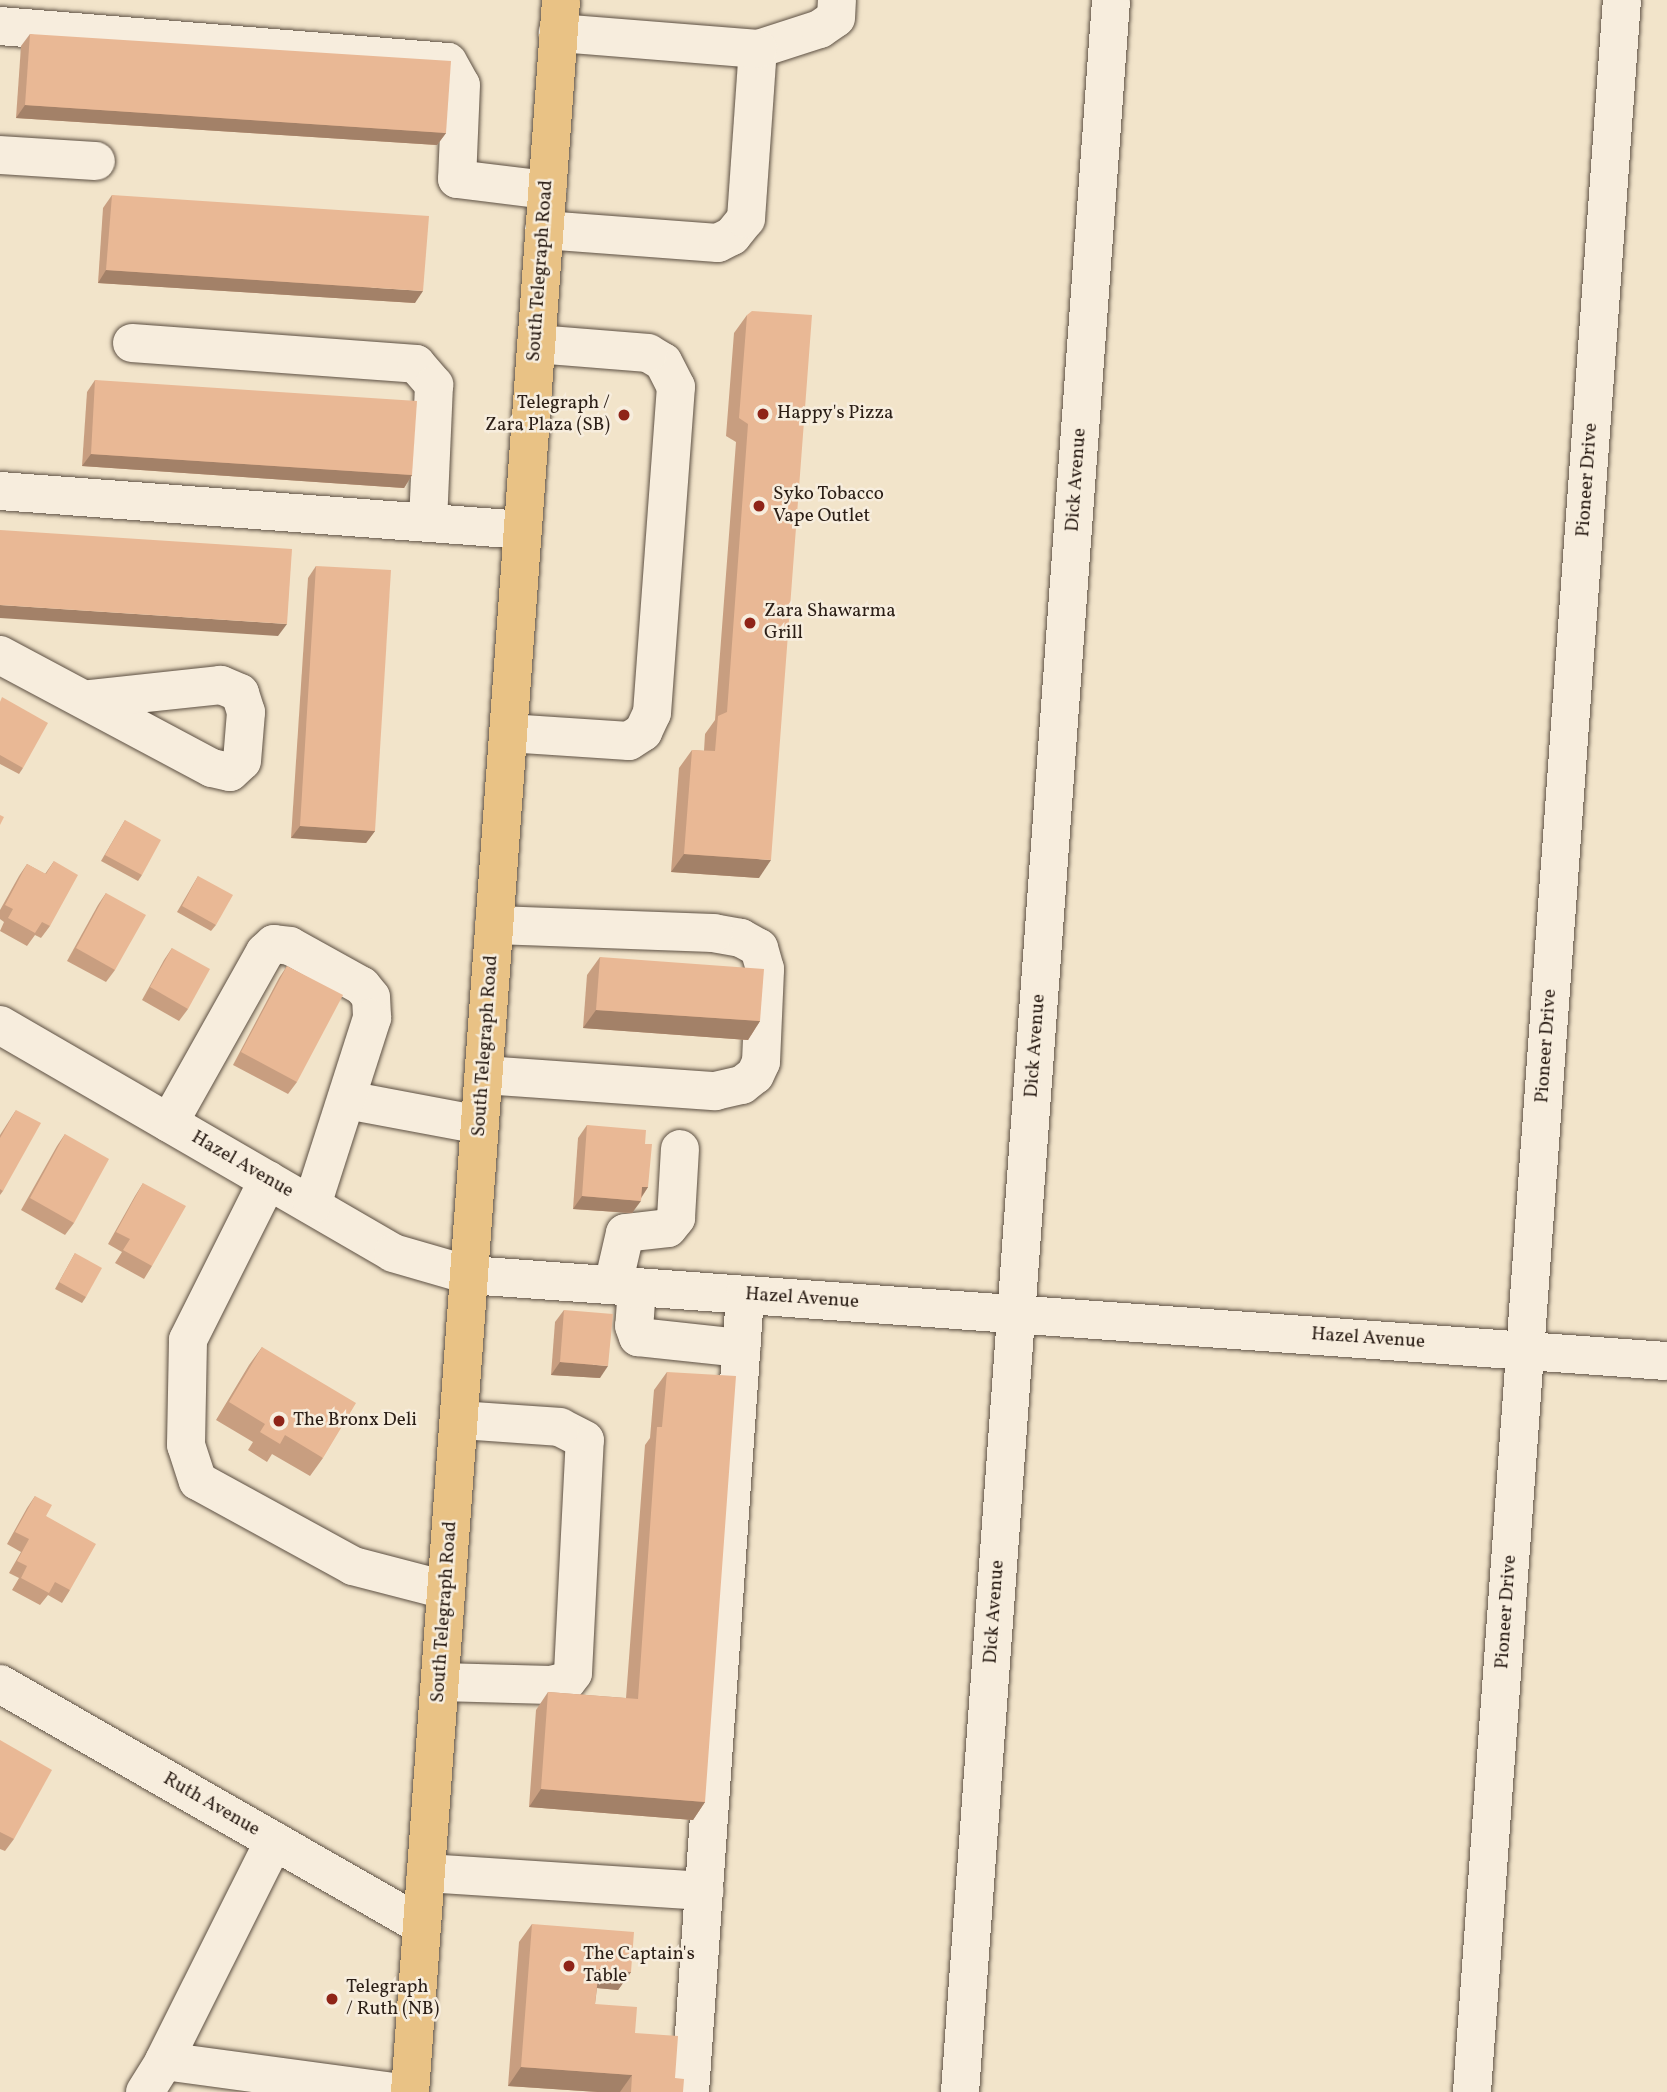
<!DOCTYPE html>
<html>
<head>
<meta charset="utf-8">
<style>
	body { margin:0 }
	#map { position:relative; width:1667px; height:2092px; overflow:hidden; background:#f2e4ca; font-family:Vollkorn,serif }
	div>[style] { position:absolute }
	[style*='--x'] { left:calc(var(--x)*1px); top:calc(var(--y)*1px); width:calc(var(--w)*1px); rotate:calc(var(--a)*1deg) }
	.roads { filter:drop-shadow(0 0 2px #5d5043) drop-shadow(0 0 2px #5d5043) }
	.minor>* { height:38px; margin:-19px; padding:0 19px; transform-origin:19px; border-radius:19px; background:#f7eddd }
	.highway>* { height:38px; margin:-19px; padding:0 19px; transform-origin:19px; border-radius:19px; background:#e9c285 }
	.wall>* { inset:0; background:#c89e80 }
	.shaded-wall>* { inset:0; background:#a38168 }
	.building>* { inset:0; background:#e9b895 }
	.dots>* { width:19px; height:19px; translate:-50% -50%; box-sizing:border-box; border:4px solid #f7eddd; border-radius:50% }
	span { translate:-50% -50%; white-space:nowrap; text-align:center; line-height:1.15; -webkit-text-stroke:5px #f7eddd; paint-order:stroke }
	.street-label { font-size:19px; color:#2b1e16 }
	.poi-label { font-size:19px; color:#2b1e16 }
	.right { translate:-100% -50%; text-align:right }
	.left { translate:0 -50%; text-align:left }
</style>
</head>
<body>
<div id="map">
	<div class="roads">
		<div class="minor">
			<i style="--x:0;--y:26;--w:449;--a:4.6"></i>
			<i style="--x:448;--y:62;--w:26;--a:61"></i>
			<i style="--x:461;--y:85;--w:94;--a:92.4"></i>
			<i style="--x:457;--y:179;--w:91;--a:7"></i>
			<i style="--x:758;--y:49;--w:65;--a:-17.9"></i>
			<i style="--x:820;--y:29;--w:19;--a:-35"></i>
			<i style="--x:836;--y:18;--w:18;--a:-87"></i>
			<i style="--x:0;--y:155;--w:96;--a:3.6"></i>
			<i style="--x:544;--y:230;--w:174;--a:4.3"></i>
			<i style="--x:718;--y:243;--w:16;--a:-27"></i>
			<i style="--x:732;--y:236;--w:22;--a:-51"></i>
			<i style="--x:746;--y:219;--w:170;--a:-86"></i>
			<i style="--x:758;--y:49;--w:201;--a:-175.4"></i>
			<i style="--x:132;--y:343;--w:285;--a:4.2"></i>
			<i style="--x:416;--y:364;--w:28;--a:49"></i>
			<i style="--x:434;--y:385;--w:137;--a:92.5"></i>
			<i style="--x:0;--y:491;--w:524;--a:4.26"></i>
			<i style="--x:0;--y:655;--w:240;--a:28.1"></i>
			<i style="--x:212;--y:768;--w:18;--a:13"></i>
			<i style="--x:230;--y:772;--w:16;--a:-43"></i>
			<i style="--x:242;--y:761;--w:49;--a:-85.3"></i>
			<i style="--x:246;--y:712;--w:20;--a:-108"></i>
			<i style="--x:240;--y:693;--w:21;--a:-157"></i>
			<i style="--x:221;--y:685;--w:133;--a:173.9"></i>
			<i style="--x:508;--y:733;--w:121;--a:3.8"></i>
			<i style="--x:629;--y:741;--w:17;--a:-33"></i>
			<i style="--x:643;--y:732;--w:21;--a:-65"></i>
			<i style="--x:652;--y:713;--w:327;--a:-85.8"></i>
			<i style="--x:676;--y:387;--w:28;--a:-117"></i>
			<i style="--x:663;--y:362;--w:17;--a:-149"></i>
			<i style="--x:648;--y:353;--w:112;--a:-175.4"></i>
			<i style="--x:0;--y:1025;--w:454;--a:30.1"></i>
			<i style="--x:393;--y:1253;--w:79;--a:16.1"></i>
			<i style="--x:469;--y:1275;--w:1201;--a:4.11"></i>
			<i style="--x:484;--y:1075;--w:232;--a:4"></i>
			<i style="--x:715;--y:1091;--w:28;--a:-13"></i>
			<i style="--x:742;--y:1085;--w:16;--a:-38"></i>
			<i style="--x:755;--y:1075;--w:14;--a:-65"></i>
			<i style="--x:761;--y:1062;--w:93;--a:-87.5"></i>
			<i style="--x:765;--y:969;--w:22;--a:-106"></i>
			<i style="--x:759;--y:948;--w:21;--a:-151"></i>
			<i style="--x:741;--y:938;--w:27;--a:-170"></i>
			<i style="--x:714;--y:933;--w:220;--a:-177.9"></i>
			<i style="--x:347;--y:1100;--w:135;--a:10.6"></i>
			<i style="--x:169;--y:1123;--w:196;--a:-60.7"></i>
			<i style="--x:265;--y:952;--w:12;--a:-42"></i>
			<i style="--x:274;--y:944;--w:16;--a:7"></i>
			<i style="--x:290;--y:946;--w:82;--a:29.1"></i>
			<i style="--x:362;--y:986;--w:14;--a:51"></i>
			<i style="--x:371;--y:997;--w:21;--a:87"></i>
			<i style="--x:372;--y:1018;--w:196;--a:107.8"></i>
			<i style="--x:268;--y:1180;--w:179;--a:116.6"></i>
			<i style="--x:188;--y:1340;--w:105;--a:91.1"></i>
			<i style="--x:186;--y:1445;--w:38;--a:72"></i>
			<i style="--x:198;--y:1481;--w:177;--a:28.7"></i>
			<i style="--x:353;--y:1566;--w:96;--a:14.5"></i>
			<i style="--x:613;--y:1285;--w:53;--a:-77"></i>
			<i style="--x:625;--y:1233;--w:43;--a:-6.6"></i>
			<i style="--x:668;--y:1228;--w:13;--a:-51"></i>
			<i style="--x:676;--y:1218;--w:69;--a:-86.7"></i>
			<i style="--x:637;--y:1287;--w:39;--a:94"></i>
			<i style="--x:634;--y:1326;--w:12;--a:70"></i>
			<i style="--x:638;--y:1337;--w:104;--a:6.1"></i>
			<i style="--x:440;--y:1682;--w:111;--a:1.5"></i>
			<i style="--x:551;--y:1685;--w:16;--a:-14"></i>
			<i style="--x:567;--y:1681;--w:10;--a:-53"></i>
			<i style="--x:573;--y:1673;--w:233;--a:-87.1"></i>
			<i style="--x:585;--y:1440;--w:28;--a:-153"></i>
			<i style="--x:560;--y:1427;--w:101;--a:-176"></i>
			<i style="--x:0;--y:1684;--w:486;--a:29.8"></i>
			<i style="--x:274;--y:1841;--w:246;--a:116.6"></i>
			<i style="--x:164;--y:2061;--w:232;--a:7.7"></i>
			<i style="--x:426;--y:1873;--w:279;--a:3.7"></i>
			<i style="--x:145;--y:2092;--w:36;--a:-58"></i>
			<i style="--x:690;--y:2092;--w:799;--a:-86.05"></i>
			<i style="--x:960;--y:2092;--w:2097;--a:-85.87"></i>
			<i style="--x:1472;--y:2092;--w:2097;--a:-85.9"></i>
		</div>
		<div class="highway">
			<i style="--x:410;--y:2092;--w:2097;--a:-85.87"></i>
		</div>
	</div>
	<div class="wall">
		<i style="clip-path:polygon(30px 34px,446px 133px,437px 145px,16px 118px,21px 46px)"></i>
		<i style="clip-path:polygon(112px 195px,415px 303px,98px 283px,103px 208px)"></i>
		<i style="clip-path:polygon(747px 315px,759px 878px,671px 872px,679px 768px,692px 750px,704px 751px,705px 734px,715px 720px,736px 442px,726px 436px,734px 333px)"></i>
		<i style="clip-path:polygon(95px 380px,412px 475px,404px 488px,82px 466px,87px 392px)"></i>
		<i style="clip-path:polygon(316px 566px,375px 831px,366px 843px,291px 838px,308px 578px)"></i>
		<i style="clip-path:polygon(0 701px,23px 768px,19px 774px,0 764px)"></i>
		<i style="clip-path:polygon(125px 820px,142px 875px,138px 881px,101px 861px)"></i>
		<i style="clip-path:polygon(54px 861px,50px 926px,41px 938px,35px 935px,27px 946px,0 931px,4px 922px,0 919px,0 910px,19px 876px,27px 864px,45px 874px)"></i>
		<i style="clip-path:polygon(198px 876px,216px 925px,211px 931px,177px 912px)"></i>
		<i style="clip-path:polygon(106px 893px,115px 970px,106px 982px,67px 961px,98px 905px)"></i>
		<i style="clip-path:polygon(172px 948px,188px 1009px,179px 1021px,142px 1000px,164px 960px)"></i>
		<i style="clip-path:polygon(600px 957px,760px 1021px,748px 1040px,583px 1028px,587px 975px)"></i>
		<i style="clip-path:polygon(287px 966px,297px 1082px,288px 1094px,233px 1065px,279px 978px)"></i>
		<i style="clip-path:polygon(16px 1110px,3px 1191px,0 1195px,0 1135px)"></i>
		<i style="clip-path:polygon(587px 1125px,645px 1144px,648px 1187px,632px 1213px,573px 1209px,578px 1138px)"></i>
		<i style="clip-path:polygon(65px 1134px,74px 1223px,65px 1235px,21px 1210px,57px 1146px)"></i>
		<i style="clip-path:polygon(143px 1183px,152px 1266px,144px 1279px,115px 1263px,122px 1252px,108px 1244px,135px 1196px)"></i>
		<i style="clip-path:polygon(75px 1253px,86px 1297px,82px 1303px,55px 1289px)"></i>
		<i style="clip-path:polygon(564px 1310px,600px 1378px,551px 1375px,555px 1322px)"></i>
		<i style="clip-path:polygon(262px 1347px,323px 1458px,310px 1476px,272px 1454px,267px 1462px,248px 1450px,253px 1442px,216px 1420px,249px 1365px)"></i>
		<i style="clip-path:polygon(667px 1372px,705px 1802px,693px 1820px,529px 1807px,536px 1710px,548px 1692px,626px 1698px,645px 1445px,650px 1438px,654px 1390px)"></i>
		<i style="clip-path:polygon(35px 1496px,46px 1516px,70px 1590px,62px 1603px,48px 1595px,40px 1605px,12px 1590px,19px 1578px,9px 1573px,21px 1552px,7px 1544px,27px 1508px)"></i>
		<i style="clip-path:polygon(0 1740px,14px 1839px,5px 1851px,0 1849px)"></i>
		<i style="clip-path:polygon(532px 1924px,631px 1972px,618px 1990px,597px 1988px,595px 2004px,635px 2033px,675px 2078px,683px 2092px,598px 2092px,508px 2086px,519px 1942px)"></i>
	</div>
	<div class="shaded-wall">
		<i style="clip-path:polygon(25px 105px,446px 133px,437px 145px,16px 118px)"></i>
		<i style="clip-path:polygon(106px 270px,423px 291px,415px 303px,98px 283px)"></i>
		<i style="clip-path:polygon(91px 454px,412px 475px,404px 488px,82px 466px)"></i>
		<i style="clip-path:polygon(0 605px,287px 624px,278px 636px,0 618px)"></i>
		<i style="clip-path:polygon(300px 826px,375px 831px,366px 843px,291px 838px)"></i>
		<i style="clip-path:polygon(684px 854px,771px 860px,759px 878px,671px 872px)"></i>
		<i style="clip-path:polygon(596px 1010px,760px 1021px,748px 1040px,583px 1028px)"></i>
		<i style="clip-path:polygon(642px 1187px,648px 1187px,640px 1199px)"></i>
		<i style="clip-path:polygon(582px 1196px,641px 1201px,632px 1213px,573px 1209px)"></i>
		<i style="clip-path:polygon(560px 1362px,608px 1366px,600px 1378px,551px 1375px)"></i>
		<i style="clip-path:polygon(541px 1789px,705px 1802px,693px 1820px,529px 1807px)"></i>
		<i style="clip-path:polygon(599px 1969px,631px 1972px,618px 1990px,586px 1987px)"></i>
		<i style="clip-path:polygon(521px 2067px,632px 2075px,620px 2092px,598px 2092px,508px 2086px)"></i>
	</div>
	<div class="building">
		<i style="clip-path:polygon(30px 34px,451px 61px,446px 133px,25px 105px)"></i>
		<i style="clip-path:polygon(112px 195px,429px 216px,423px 291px,106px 270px)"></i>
		<i style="clip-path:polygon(752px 311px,812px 315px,771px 860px,684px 854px,692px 750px,715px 751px,718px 716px,727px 712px,748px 424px,739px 418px,747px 315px)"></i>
		<i style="clip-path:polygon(95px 380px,417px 401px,412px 475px,91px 454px)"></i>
		<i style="clip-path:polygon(0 530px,292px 549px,287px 624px,0 605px)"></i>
		<i style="clip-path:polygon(316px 566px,391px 570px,375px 831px,300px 826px)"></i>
		<i style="clip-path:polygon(2px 697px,48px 723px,23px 768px,0 755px,0 702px)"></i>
		<i style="clip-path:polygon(0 815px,4px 817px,0 825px)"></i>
		<i style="clip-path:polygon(125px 820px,161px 840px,142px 875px,105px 855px)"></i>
		<i style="clip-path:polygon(54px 861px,78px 875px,50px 926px,42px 922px,35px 933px,8px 918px,13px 909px,5px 905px,27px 864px,46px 874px)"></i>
		<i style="clip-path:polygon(198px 876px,233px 895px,216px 925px,182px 906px)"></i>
		<i style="clip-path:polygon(106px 893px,146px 915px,115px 970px,76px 948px)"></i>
		<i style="clip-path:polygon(172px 948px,210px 969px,188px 1009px,150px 987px)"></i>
		<i style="clip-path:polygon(600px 957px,764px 969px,760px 1021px,596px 1010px)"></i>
		<i style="clip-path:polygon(287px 966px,343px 995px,297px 1082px,241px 1052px)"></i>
		<i style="clip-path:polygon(16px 1110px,41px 1123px,3px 1191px,0 1189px,0 1138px)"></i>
		<i style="clip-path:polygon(587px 1125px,646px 1130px,645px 1144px,652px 1144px,648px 1187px,642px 1187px,641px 1201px,582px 1196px)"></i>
		<i style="clip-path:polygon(65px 1134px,109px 1159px,74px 1223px,30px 1198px)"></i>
		<i style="clip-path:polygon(143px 1183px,186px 1206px,152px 1266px,123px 1250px,130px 1239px,116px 1232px)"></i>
		<i style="clip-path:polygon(75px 1253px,102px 1268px,86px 1297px,59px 1282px)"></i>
		<i style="clip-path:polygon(564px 1310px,613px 1314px,608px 1366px,560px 1362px)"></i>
		<i style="clip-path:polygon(262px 1347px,356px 1403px,323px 1458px,285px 1435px,280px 1444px,260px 1432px,265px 1424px,229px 1402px)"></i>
		<i style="clip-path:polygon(667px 1372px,736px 1376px,705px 1802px,541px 1789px,548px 1692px,638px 1699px,657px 1427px,662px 1427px)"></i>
		<i style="clip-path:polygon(35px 1496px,52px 1505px,46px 1516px,96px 1544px,70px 1590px,55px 1582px,49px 1593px,21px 1578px,27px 1566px,17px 1561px,29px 1539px,15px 1532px)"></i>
		<i style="clip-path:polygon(0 1740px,52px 1770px,14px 1839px,0 1832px)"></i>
		<i style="clip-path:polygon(532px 1924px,634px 1932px,631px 1972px,599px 1969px,595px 2004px,637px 2007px,635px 2033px,678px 2036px,675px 2078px,684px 2079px,683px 2092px,631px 2092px,632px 2075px,521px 2067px)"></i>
	</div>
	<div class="dots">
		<i style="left:763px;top:414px;background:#8f2418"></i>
		<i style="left:624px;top:415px;background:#8f2418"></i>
		<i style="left:759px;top:506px;background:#8f2418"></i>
		<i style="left:750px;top:623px;background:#8f2418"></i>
		<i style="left:279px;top:1421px;background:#8f2418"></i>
		<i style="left:569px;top:1966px;background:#8f2418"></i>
		<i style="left:332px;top:1999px;background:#8f2418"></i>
	</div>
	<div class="street-label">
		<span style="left:541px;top:271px;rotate:-86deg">South Telegraph Road</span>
		<span style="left:1077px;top:480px;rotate:-86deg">Dick Avenue</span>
		<span style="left:1588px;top:480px;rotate:-86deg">Pioneer Drive</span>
		<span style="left:486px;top:1046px;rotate:-86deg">South Telegraph Road</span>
		<span style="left:1036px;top:1046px;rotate:-86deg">Dick Avenue</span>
		<span style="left:1547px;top:1046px;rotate:-86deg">Pioneer Drive</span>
		<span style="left:242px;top:1165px;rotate:30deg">Hazel Avenue</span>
		<span style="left:802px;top:1299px;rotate:4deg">Hazel Avenue</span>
		<span style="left:1368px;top:1339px;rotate:4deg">Hazel Avenue</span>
		<span style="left:445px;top:1612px;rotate:-86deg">South Telegraph Road</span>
		<span style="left:995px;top:1612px;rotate:-86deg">Dick Avenue</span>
		<span style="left:1507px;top:1612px;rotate:-86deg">Pioneer Drive</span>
		<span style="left:211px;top:1805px;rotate:30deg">Ruth Avenue</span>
	</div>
	<div class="poi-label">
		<span class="right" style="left:610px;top:415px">Telegraph /<br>Zara Plaza (SB)</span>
		<span class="left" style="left:777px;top:414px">Happy's Pizza</span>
		<span class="left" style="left:773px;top:506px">Syko Tobacco<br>Vape Outlet</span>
		<span class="left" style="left:764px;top:623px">Zara Shawarma<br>Grill</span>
		<span class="left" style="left:293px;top:1421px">The Bronx Deli</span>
		<span class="left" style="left:583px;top:1966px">The Captain's<br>Table</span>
		<span class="left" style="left:346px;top:1999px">Telegraph<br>/ Ruth (NB)</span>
	</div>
</div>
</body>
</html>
